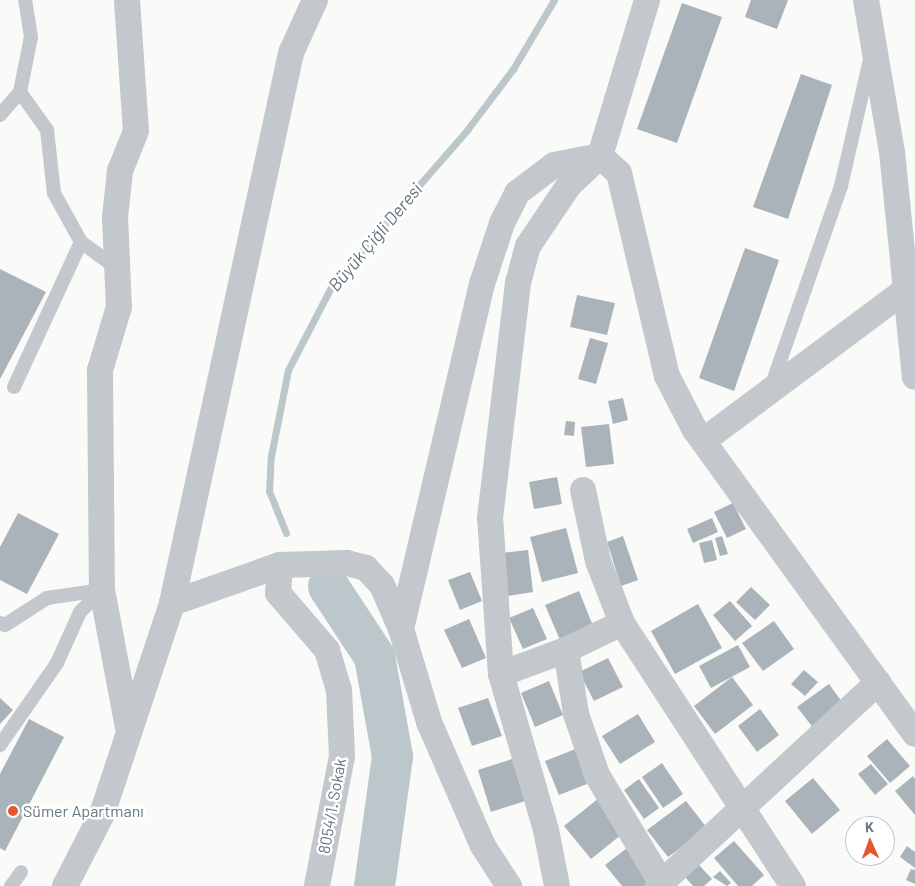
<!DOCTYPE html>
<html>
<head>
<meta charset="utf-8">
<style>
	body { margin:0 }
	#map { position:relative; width:915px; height:886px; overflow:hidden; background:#fafaf8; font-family:Barlow,sans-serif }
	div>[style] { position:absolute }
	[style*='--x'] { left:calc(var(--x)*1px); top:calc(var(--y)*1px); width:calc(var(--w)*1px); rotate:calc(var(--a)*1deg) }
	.stream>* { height:7px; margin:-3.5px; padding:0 3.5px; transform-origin:3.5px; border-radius:3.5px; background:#bbc7cb }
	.river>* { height:41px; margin:-20.5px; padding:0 20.5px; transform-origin:20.5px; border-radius:20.5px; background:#bbc7cb }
	.building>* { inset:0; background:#aab3b9 }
	.lane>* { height:14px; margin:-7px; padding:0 7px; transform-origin:7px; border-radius:7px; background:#c3c8cc }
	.street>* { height:26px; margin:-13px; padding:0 13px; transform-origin:13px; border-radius:13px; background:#c3c8cc }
	.dots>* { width:14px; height:14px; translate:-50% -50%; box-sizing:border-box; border:2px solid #fff; border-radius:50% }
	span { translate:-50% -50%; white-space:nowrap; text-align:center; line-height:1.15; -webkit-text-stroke:5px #fff; paint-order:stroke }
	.street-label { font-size:16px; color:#657683 }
	.poi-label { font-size:16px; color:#657683 }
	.left { translate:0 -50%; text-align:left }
	.water-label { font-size:18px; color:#60757c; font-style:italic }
	.north { position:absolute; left:845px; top:816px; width:50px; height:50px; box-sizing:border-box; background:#fff; border:1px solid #c1c8cd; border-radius:50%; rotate:358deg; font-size:14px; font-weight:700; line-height:20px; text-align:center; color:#657683 }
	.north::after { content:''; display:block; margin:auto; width:18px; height:22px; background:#e4572e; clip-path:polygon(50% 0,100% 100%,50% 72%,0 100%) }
</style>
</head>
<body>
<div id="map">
	<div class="stream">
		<i style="--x:286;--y:533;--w:45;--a:-112"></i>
		<i style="--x:269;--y:491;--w:35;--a:-87"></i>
		<i style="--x:271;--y:456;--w:88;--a:-78.8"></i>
		<i style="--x:288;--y:370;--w:96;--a:-62.6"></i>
		<i style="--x:332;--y:285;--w:206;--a:-48.9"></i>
		<i style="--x:467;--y:130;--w:76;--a:-53"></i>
		<i style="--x:513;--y:69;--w:80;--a:-59.3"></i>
	</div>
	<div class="river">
		<i style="--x:328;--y:586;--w:84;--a:56.7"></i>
		<i style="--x:374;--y:656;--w:102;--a:79.8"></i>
		<i style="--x:392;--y:756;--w:131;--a:97.9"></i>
	</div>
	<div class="building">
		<i style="clip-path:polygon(751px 0,788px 0,777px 29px,745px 17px)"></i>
		<i style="clip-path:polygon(682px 3px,722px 17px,677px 143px,637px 129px)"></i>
		<i style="clip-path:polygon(801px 74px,832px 85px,788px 219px,753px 207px)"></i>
		<i style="clip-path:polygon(745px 248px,779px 260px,734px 391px,699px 378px)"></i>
		<i style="clip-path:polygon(0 269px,46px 292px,0 379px)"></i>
		<i style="clip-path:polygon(577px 295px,615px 303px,607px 335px,570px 327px)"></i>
		<i style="clip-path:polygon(590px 338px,608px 343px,596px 384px,578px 379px)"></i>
		<i style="clip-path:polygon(623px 398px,628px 420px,613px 424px,608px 401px)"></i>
		<i style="clip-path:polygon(566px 421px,575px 422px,574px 436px,564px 435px)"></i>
		<i style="clip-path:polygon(609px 424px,614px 464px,586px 467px,581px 427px)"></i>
		<i style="clip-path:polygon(557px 477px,562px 504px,534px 509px,529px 482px)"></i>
		<i style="clip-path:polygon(733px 503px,746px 529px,727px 538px,714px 512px)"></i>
		<i style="clip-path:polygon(18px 513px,59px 534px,27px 594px,0 580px,0 547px)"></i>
		<i style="clip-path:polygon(712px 518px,718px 532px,693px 543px,687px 529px)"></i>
		<i style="clip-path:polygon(566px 528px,578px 573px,542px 582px,530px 537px)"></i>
		<i style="clip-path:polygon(623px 536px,638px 580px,621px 586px,607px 542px)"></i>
		<i style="clip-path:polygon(722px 536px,728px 554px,720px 556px,715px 538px)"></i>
		<i style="clip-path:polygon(712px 540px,717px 560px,704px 563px,699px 543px)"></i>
		<i style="clip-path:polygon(528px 550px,533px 592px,508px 596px,502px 553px)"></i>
		<i style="clip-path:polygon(470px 572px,482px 601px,460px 610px,448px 580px)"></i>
		<i style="clip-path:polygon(751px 587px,770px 605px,755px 620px,736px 602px)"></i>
		<i style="clip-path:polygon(579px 591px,593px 626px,560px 640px,545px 605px)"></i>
		<i style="clip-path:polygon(730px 601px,752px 626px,735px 641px,713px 615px)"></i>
		<i style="clip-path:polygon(698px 604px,722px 648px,675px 674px,651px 631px)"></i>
		<i style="clip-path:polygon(533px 608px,547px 639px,523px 649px,509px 618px)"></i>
		<i style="clip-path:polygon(469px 619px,486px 658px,462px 668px,444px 630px)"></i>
		<i style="clip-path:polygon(774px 621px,794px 649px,763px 671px,742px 643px)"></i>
		<i style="clip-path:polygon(738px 645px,750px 667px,711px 688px,699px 666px)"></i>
		<i style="clip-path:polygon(608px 658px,623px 687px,594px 701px,579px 672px)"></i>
		<i style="clip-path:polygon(804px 670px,818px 682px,805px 696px,791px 684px)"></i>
		<i style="clip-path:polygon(732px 677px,753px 705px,715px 734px,694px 706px)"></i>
		<i style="clip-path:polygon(549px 681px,563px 715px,535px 727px,521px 693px)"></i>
		<i style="clip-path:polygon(829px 684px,845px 706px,814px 729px,797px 707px)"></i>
		<i style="clip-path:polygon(0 698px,13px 710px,0 724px)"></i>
		<i style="clip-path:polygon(488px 698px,502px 736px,472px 746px,458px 708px)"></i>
		<i style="clip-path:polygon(760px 709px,779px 735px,757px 752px,738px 726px)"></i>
		<i style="clip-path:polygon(638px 714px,655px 742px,620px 764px,602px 736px)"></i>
		<i style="clip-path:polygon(29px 719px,64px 737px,5px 851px,0 848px,0 774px)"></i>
		<i style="clip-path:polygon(887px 739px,910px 766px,890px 783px,867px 756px)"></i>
		<i style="clip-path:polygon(578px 748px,592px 782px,559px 795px,545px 761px)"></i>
		<i style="clip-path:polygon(512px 759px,525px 801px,491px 812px,478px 770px)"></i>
		<i style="clip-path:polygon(662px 763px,683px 794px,663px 808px,642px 777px)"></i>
		<i style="clip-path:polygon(871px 764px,888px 784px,875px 795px,858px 774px)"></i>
		<i style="clip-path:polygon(913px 776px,915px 779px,915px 815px,895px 791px)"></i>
		<i style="clip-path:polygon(813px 778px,840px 810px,812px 834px,785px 801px)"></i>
		<i style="clip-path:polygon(639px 779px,659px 808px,644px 819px,624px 790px)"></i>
		<i style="clip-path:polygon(599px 798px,626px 831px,591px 859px,564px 826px)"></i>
		<i style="clip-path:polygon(686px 801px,707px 828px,668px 857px,647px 830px)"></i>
		<i style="clip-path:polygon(734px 841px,764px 875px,752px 886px,738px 886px,714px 858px)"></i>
		<i style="clip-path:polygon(907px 846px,915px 852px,915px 868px,900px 857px)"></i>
		<i style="clip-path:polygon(627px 848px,652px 880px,645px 886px,622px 886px,605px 865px)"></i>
		<i style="clip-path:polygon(699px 865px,712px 879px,704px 886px,693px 886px,685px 877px)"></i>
		<i style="clip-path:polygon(911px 869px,915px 870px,915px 884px,906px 880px)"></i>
		<i style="clip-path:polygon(720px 871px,731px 883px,727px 886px,713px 877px)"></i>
	</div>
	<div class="lane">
		<i style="--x:20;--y:92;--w:47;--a:54.6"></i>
		<i style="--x:47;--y:130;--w:63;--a:83.7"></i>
		<i style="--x:54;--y:193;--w:56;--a:61.1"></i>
		<i style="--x:81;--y:242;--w:42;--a:36.3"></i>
		<i style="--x:0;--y:115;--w:30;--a:-49"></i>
		<i style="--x:20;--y:92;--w:56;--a:-78.7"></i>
		<i style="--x:31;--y:37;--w:37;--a:-99"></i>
		<i style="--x:14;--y:387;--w:160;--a:-65.2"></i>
		<i style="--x:771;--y:387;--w:213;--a:-70.8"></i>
		<i style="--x:841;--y:186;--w:130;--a:-77.1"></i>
		<i style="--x:0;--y:623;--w:5;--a:22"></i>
		<i style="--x:5;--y:625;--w:50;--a:-32.7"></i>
		<i style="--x:47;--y:598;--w:56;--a:-8.3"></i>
		<i style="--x:0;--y:745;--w:100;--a:-55.2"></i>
		<i style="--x:57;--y:663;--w:56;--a:-65.7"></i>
		<i style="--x:80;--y:612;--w:31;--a:-45"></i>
		<i style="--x:11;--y:886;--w:17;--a:-54"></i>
	</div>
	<div class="street">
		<i style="--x:127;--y:0;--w:131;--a:86.1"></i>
		<i style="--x:136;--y:131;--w:43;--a:111.8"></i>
		<i style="--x:120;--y:171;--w:46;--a:96.2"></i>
		<i style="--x:115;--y:217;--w:90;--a:87.5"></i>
		<i style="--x:119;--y:307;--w:66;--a:106.8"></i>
		<i style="--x:100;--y:370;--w:220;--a:89.5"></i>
		<i style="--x:102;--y:590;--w:139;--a:79.3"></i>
		<i style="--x:866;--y:0;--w:154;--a:80.3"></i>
		<i style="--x:892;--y:152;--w:226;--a:84.2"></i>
		<i style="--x:703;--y:441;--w:264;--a:-36.7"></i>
		<i style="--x:583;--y:490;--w:73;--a:78.1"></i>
		<i style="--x:598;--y:561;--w:66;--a:68.8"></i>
		<i style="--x:622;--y:623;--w:314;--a:57"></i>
		<i style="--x:280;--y:565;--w:28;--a:94"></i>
		<i style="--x:278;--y:593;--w:75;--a:49.3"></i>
		<i style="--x:327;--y:650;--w:42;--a:73.3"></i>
		<i style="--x:339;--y:690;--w:66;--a:87.4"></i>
		<i style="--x:342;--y:756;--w:132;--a:100.9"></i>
		<i style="--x:172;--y:603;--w:114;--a:-19.4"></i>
		<i style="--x:280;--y:565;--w:67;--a:-1.7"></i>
		<i style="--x:347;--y:563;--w:20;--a:15"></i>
		<i style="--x:366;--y:568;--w:23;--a:47"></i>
		<i style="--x:382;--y:585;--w:48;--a:66.6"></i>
		<i style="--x:401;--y:629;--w:97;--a:73.2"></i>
		<i style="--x:429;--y:722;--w:135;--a:66.5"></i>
		<i style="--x:483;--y:846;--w:48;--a:57"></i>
		<i style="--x:401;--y:629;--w:354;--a:-76.8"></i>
		<i style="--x:482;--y:284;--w:64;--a:-71.8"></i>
		<i style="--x:502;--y:223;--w:34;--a:-63"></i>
		<i style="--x:517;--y:193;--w:46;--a:-37.1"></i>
		<i style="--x:554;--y:165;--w:47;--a:-11.1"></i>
		<i style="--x:600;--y:156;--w:25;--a:42"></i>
		<i style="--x:619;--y:173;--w:209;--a:76.7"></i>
		<i style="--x:667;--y:376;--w:61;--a:62.6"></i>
		<i style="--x:695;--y:430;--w:375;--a:54.1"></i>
		<i style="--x:566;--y:650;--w:65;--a:81.1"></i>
		<i style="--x:576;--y:714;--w:65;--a:71"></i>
		<i style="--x:597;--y:775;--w:125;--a:59.1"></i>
		<i style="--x:501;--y:674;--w:69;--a:-20.3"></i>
		<i style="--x:566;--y:650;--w:62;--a:-25.7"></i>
		<i style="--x:65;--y:886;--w:81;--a:-62.8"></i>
		<i style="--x:102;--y:814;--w:222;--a:-71.6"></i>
		<i style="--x:172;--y:603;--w:563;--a:-77.79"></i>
		<i style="--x:291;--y:53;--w:58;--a:-65.6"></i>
		<i style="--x:557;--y:886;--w:57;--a:-101.1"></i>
		<i style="--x:546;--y:830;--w:162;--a:-106.1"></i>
		<i style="--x:501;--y:674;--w:156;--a:-94"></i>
		<i style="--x:490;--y:518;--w:237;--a:-83.2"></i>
		<i style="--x:518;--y:283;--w:38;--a:-75"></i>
		<i style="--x:528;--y:246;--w:73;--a:-56.1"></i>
		<i style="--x:569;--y:185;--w:42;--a:-43.1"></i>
		<i style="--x:600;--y:156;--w:163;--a:-73.2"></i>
		<i style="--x:658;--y:886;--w:300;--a:-42.8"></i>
	</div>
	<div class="dots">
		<i style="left:13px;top:811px;background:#e4572e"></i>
	</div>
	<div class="street-label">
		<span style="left:332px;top:806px;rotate:-80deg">8054/1. Sokak</span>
	</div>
	<div class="poi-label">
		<span class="left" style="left:23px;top:811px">Sümer Apartmanı</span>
	</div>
	<div class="water-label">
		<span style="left:375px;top:237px;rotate:-50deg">Büyük Çiğli Deresi</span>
	</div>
	<div class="north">K</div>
</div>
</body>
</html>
